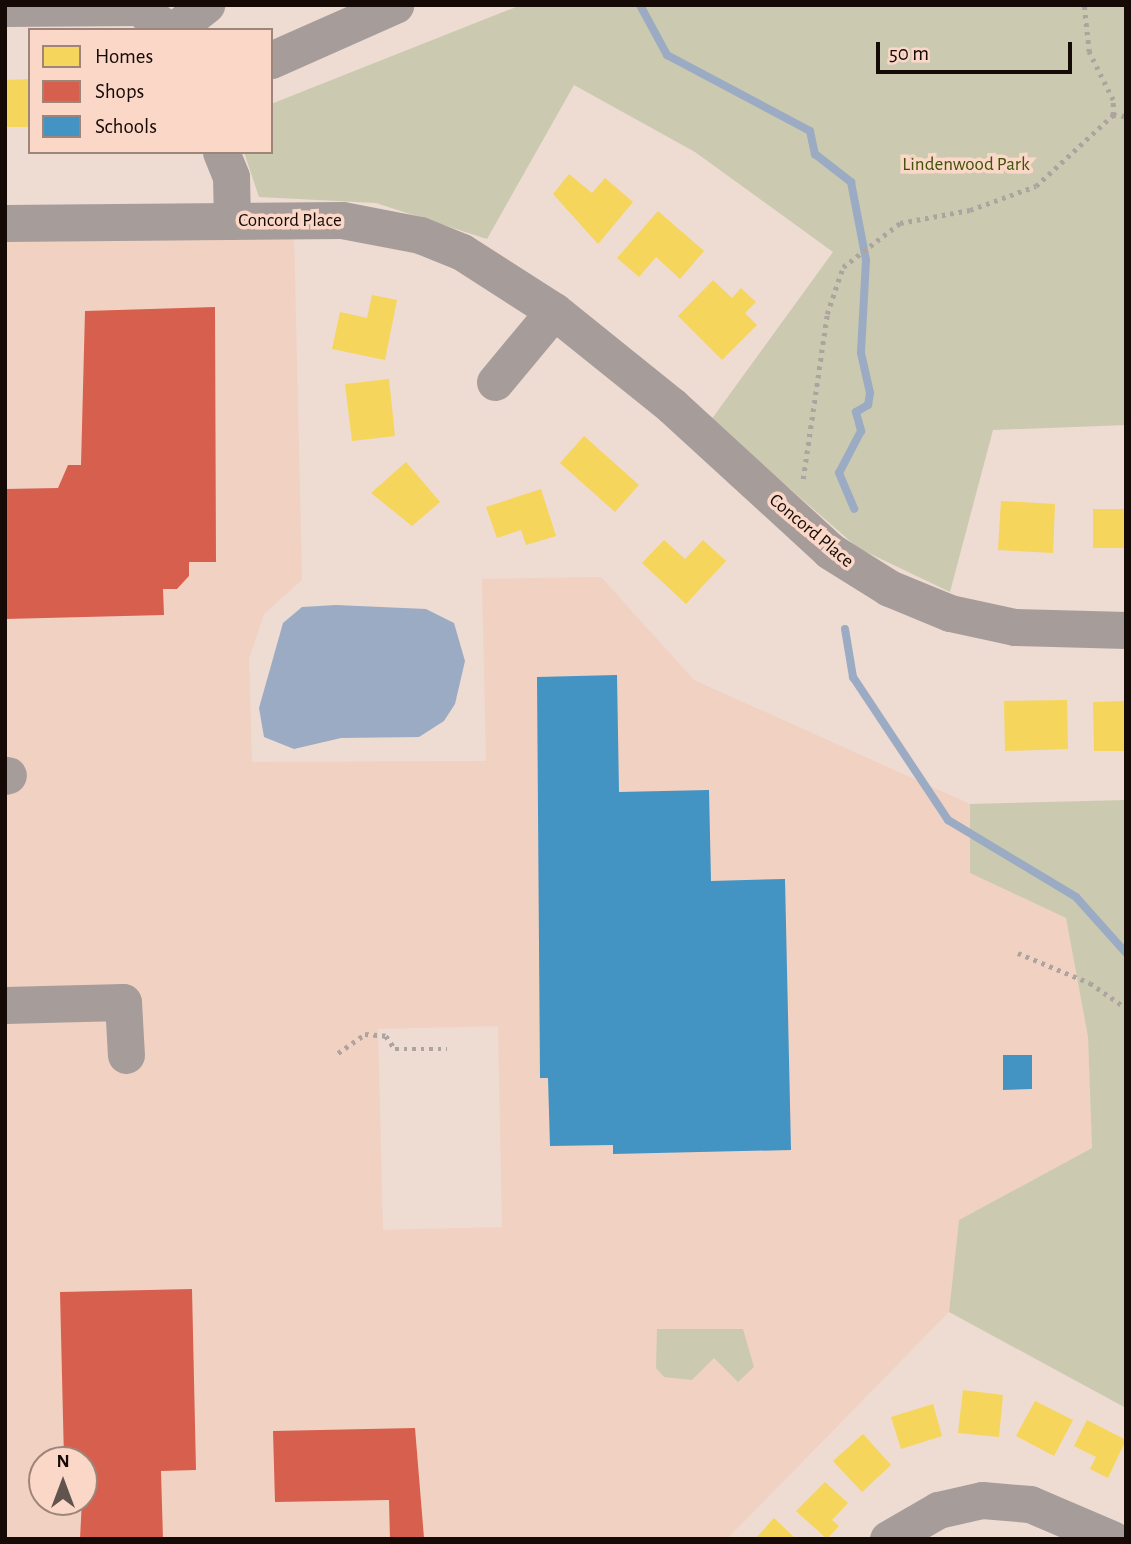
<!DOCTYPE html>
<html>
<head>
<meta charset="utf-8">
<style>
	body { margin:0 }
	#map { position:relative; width:1131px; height:1544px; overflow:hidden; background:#eedbd2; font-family:"Alegreya Sans",sans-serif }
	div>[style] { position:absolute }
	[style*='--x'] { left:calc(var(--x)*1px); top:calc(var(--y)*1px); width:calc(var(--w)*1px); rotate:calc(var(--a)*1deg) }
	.built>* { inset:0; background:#f1d1c2 }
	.green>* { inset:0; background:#cbcab0 }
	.water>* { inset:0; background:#9babc3 }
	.homes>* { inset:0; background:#f6d55c }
	.shops>* { inset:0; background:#d6604d }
	.schools>* { inset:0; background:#4393c3 }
	.stream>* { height:8px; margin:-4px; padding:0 4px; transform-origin:4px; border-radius:4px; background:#9babc3 }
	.path>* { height:4.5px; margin-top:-2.25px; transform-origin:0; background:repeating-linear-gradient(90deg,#ada39f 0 3.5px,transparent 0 8.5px) }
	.minor>* { height:37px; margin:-18.5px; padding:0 18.5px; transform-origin:18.5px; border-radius:18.5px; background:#a69d9b }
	span { translate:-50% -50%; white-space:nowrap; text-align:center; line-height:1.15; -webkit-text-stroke:7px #fad7c6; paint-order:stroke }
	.park-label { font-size:19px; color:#405309 }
	.street-label { font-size:19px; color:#150a06 }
	.frame { position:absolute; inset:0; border:7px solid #150a06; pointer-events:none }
	.legend { position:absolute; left:28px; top:28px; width:245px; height:126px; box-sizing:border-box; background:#fad7c6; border:2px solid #9e8579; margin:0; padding:9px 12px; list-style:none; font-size:21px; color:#150a06 }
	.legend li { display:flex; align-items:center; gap:14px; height:35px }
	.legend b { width:35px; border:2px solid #9e8579 }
	.north { position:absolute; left:28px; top:1446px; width:70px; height:70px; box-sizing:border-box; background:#fad7c6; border:2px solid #9e8579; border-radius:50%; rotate:0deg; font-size:19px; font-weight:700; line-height:28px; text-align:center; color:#150a06 }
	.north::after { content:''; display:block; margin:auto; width:24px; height:32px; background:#61534d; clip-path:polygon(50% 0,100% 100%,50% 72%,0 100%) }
	.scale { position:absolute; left:876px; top:42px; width:196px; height:32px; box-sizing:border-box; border:4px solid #150a06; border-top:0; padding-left:9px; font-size:21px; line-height:24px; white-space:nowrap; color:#150a06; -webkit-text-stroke:5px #fad7c6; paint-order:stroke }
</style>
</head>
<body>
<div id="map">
	<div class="built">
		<i style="clip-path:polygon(evenodd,294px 232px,302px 580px,264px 614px,249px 659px,252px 762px,486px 761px,482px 579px,601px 577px,694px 680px,970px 804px,971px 873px,1066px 918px,1088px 1037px,1092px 1148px,959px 1220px,949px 1312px,727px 1539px,5px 1539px,5px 239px,294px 232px,498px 1026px,502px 1227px,383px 1230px,378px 1029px,498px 1026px,294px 232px,42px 1460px,84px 1460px,84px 1502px,42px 1502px,42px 1460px)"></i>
	</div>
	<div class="green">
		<i style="clip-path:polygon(521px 5px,1126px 5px,1126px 425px,993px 430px,950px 592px,858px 548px,711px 420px,833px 252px,695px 152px,574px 85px,487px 239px,376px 203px,259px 197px,244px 152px,271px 152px,271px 104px)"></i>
		<i style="clip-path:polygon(1126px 800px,1126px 1408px,949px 1312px,959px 1220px,1092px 1148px,1088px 1037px,1066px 918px,970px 873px,970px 804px)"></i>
		<i style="clip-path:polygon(657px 1329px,743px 1329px,754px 1367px,738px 1382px,714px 1358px,692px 1380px,664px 1377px,656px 1368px)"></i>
	</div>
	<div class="water">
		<i style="clip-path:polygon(336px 605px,426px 609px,454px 623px,465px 661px,455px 704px,444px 721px,419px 737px,341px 738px,294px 749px,264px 737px,259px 708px,283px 623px,302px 607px)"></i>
	</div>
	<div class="homes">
		<i style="clip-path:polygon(30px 79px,30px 127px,5px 127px,5px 80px)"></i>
		<i style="clip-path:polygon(569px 174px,592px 193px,605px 178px,633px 202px,598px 244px,553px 194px)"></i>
		<i style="clip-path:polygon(658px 211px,704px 251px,680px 279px,656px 257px,639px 277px,617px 258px)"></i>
		<i style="clip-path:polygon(713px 280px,732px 298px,741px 288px,756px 302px,745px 313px,757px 325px,722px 360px,678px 316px)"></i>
		<i style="clip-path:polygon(372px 295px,397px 300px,385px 360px,332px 349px,340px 312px,367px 318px)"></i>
		<i style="clip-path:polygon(389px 379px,395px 436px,352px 441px,345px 384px)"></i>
		<i style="clip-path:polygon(584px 436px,639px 485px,615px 512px,560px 463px)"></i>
		<i style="clip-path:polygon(406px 462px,440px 502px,412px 526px,371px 493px)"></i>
		<i style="clip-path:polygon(541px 489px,556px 536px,526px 545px,521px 530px,497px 538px,486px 507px)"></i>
		<i style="clip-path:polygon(1001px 501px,1055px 504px,1053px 553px,998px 550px)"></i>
		<i style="clip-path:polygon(1093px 509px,1126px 509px,1126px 548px,1093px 548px)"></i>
		<i style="clip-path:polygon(664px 540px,685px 559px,703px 540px,726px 561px,686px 604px,642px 563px)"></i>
		<i style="clip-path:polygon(1067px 700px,1068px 749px,1005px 751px,1004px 701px)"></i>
		<i style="clip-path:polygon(1126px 701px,1126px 751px,1094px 751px,1093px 702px)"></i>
		<i style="clip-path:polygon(963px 1390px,1003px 1395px,999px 1437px,958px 1433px)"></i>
		<i style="clip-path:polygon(1035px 1401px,1073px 1420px,1054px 1456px,1016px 1436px)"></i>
		<i style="clip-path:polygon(933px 1404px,942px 1436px,901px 1449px,891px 1417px)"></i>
		<i style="clip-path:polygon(1087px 1420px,1126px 1440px,1108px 1478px,1090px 1469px,1096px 1457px,1074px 1446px)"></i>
		<i style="clip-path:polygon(863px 1434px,891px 1465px,862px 1492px,833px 1461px)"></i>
		<i style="clip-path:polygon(825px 1482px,848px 1503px,832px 1520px,839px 1526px,827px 1539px,796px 1511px)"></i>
		<i style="clip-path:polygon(774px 1518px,796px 1539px,755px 1539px)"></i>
	</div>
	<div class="shops">
		<i style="clip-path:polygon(215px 307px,216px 562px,189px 562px,189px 576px,177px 589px,163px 589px,164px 615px,5px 619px,5px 489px,58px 488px,68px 465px,81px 465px,85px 311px)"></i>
		<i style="clip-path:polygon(192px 1289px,196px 1470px,161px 1471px,163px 1539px,80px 1539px,84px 1460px,64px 1460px,60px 1292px)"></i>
		<i style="clip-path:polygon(415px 1428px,424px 1538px,390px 1539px,389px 1500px,275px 1502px,273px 1431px)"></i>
	</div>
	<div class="schools">
		<i style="clip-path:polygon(617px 675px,619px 792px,709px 790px,711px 881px,785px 879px,791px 1150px,613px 1154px,613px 1145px,550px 1146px,548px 1078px,540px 1078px,537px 677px)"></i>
		<i style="clip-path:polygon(1003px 1055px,1032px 1055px,1032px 1089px,1003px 1090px)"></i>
	</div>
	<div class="stream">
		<i style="--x:640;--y:5;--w:57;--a:61.6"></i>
		<i style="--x:667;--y:55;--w:162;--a:28"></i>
		<i style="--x:810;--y:131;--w:24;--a:78"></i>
		<i style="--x:815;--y:154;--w:46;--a:37.9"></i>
		<i style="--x:851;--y:182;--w:79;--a:79.1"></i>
		<i style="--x:866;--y:260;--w:93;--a:93.1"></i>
		<i style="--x:861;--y:353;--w:41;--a:77.3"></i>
		<i style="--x:870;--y:393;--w:12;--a:99"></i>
		<i style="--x:868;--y:405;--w:14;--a:150"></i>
		<i style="--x:856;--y:412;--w:20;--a:75"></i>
		<i style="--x:861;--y:431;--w:47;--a:117.6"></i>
		<i style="--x:839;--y:473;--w:39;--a:67"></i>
		<i style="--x:845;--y:629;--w:49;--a:80.5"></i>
		<i style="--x:853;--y:677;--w:172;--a:56.4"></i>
		<i style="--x:948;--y:820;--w:149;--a:31"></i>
		<i style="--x:1076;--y:897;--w:75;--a:48.2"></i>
	</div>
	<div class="path">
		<i style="--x:1113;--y:115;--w:13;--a:4"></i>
		<i style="--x:803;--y:479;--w:167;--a:-81.7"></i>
		<i style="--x:827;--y:314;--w:50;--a:-71.2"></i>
		<i style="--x:843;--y:267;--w:72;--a:-37.7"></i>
		<i style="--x:900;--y:223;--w:71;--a:-10.5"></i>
		<i style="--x:970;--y:210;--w:70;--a:-20"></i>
		<i style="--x:1036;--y:186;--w:105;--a:-42.7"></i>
		<i style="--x:1113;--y:115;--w:15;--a:-90"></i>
		<i style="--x:1113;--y:100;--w:54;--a:-116.6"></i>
		<i style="--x:1089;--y:52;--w:47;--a:-96.1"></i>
		<i style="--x:1018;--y:953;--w:78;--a:22.6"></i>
		<i style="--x:1090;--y:983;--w:44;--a:34.8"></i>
		<i style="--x:338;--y:1053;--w:33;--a:-35"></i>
		<i style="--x:365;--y:1034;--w:21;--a:5"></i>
		<i style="--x:386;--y:1036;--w:16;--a:55"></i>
		<i style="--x:395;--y:1049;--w:52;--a:0"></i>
	</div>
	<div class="minor">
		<i style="--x:5;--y:8;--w:134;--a:-0.4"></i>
		<i style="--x:139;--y:7;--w:36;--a:39"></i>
		<i style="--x:174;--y:30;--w:41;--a:-38"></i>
		<i style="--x:271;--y:60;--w:136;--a:-23.9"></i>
		<i style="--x:221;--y:152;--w:27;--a:68"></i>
		<i style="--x:231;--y:177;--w:44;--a:88.7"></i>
		<i style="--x:5;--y:223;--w:337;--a:-0.5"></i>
		<i style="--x:342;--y:220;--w:79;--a:10.9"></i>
		<i style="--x:420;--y:235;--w:45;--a:22"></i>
		<i style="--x:462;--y:252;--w:109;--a:32.7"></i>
		<i style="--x:554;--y:311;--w:151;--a:38.8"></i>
		<i style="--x:672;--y:406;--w:214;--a:42.5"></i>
		<i style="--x:830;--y:551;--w:70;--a:32.1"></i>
		<i style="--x:889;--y:588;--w:66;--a:22.3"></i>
		<i style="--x:950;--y:613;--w:66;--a:12.2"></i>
		<i style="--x:1015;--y:627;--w:111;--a:1.5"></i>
		<i style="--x:495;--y:382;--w:92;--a:-50.3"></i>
		<i style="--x:5;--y:776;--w:3;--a:-18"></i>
		<i style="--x:5;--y:1005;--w:118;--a:-1.5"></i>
		<i style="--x:123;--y:1002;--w:53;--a:86.8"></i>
		<i style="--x:888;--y:1539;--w:58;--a:-30.1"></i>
		<i style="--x:938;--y:1510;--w:45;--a:-12.8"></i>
		<i style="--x:982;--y:1500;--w:48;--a:4.8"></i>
		<i style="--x:1030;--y:1504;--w:89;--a:23.1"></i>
	</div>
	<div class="park-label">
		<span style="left:966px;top:165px">Lindenwood Park</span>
	</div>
	<div class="street-label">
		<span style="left:290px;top:221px">Concord Place</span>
		<span style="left:811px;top:531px;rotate:40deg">Concord Place</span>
	</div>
	<div class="frame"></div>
	<ul class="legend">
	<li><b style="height:19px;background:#f6d55c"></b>Homes</li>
	<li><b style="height:19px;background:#d6604d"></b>Shops</li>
	<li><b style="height:19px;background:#4393c3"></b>Schools</li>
	</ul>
	<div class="north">N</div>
	<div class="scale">50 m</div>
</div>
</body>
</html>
